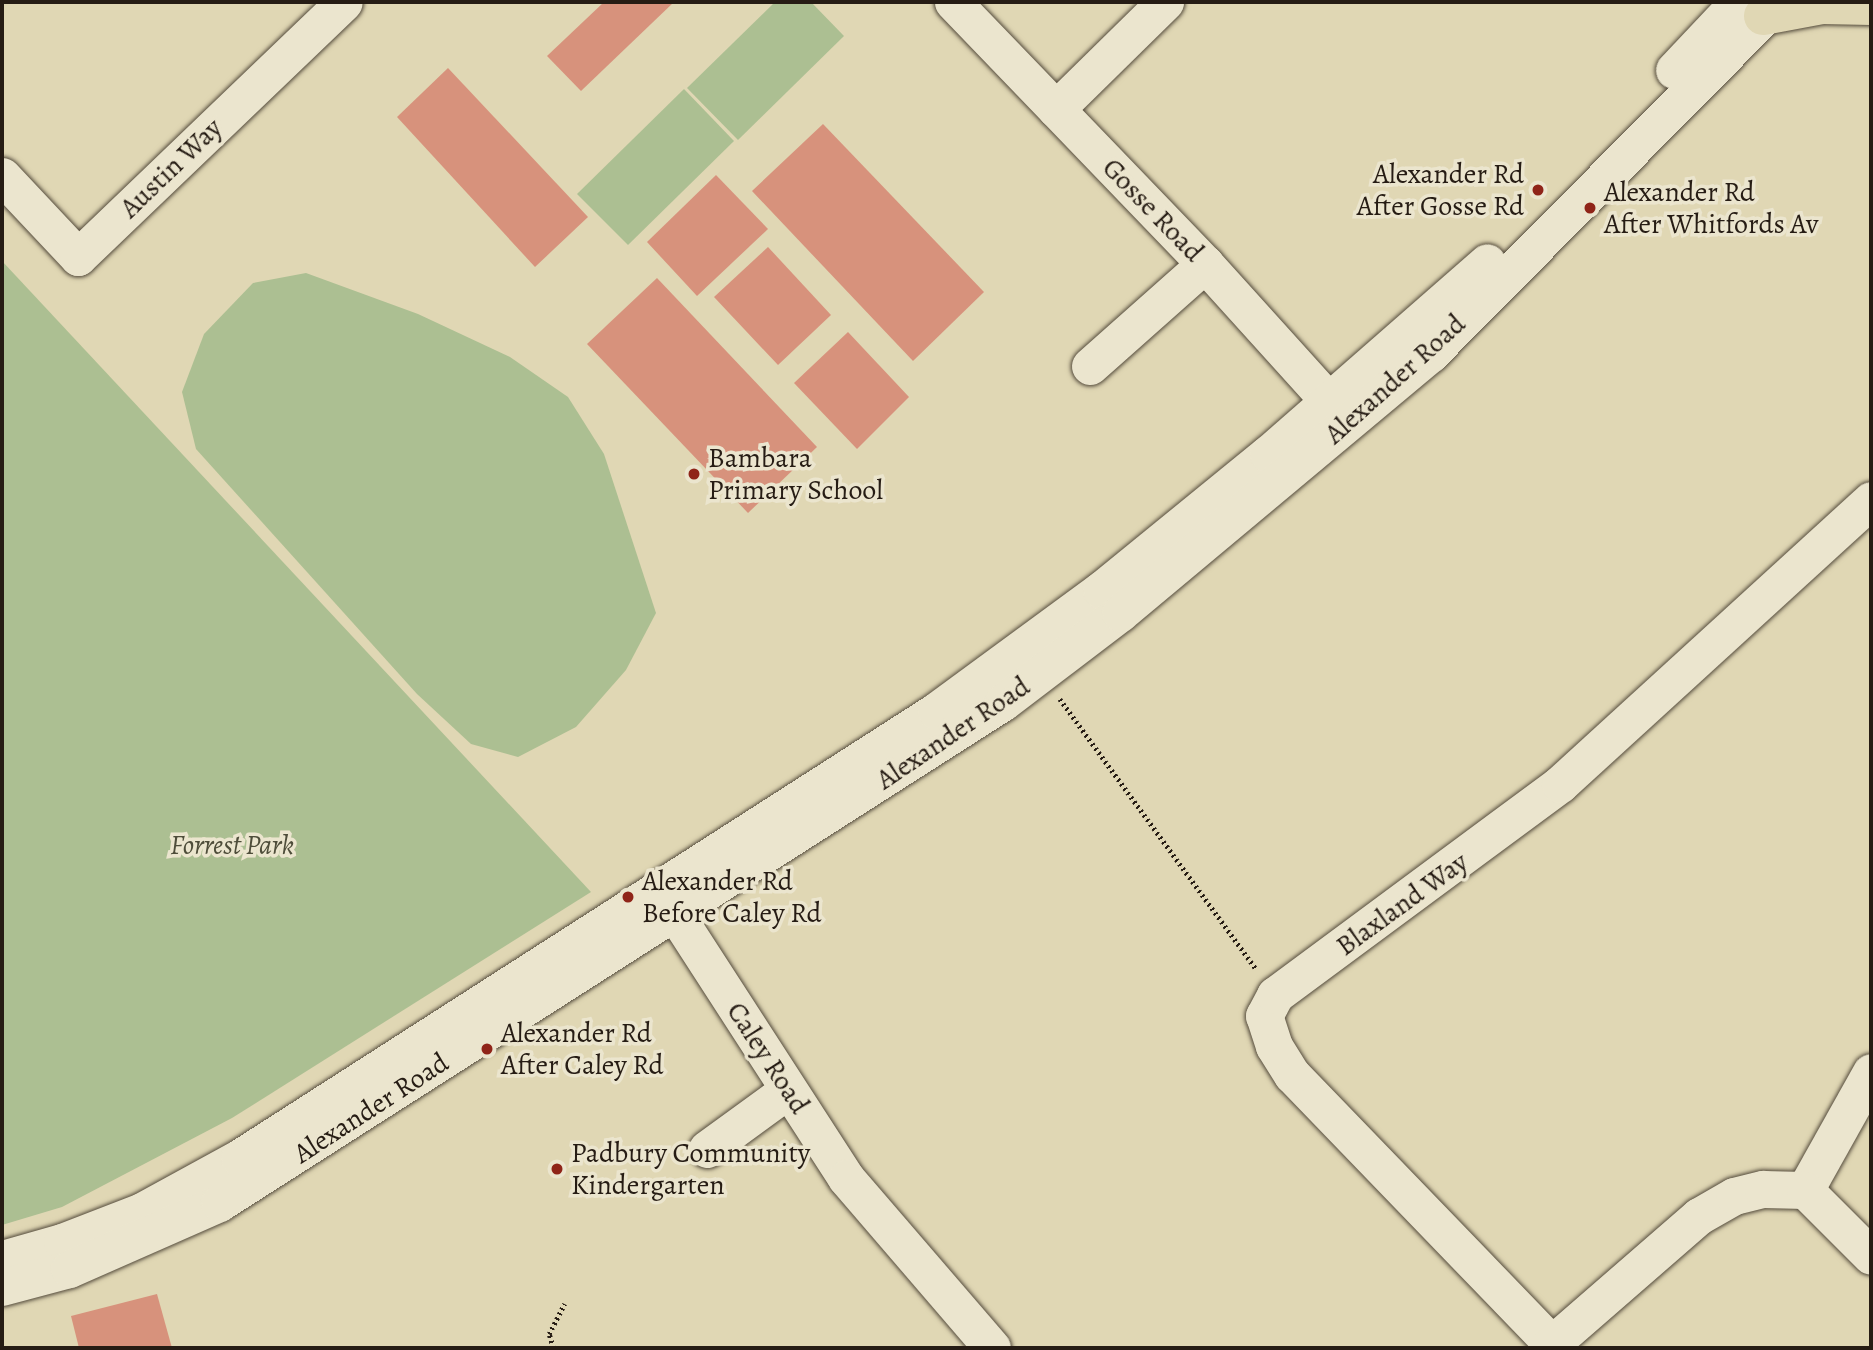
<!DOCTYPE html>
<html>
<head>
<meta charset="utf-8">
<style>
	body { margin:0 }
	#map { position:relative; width:1873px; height:1350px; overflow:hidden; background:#e0d7b4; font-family:Alegreya,serif }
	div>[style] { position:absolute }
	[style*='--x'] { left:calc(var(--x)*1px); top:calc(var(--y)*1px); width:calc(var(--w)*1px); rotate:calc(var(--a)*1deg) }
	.green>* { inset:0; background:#acbf92 }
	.building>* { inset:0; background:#d7927c }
	.path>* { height:4.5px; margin-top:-2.25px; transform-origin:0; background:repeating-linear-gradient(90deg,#261c14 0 2px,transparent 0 5.5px) }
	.roads { filter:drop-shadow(0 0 2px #544b3c) drop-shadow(0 0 2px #544b3c) }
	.minor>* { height:37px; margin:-18.5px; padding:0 18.5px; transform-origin:18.5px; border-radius:18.5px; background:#ebe5ce }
	.major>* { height:38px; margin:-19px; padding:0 19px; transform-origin:19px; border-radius:19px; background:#e0d7b4 }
	.dots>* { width:19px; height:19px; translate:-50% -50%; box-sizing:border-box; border:4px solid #ebe5ce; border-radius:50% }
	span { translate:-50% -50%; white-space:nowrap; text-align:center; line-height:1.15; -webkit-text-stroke:7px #ebe5ce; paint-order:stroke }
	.street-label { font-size:28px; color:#261c14 }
	.poi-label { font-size:28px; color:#261c14 }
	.right { translate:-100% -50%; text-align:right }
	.left { translate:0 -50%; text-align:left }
	.park-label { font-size:28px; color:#4e4d3a; font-style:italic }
	.frame { position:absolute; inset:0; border:4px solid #261c14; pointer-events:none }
</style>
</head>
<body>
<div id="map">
	<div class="green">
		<i style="clip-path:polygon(775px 2px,811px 2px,844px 36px,738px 140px,687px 88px)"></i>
		<i style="clip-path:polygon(684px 89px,734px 141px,628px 245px,577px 194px)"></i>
		<i style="clip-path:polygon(2px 261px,591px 892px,232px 1118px,62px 1207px,2px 1225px)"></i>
		<i style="clip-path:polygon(306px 273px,418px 314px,510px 357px,568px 397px,604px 454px,656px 613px,626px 670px,576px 727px,518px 757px,471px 744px,417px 694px,196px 449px,182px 392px,204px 334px,253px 283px)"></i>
	</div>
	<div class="building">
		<i style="clip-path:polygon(604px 2px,674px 2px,581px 91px,547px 56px)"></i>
		<i style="clip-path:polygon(448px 68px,588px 217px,535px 267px,397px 117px)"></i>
		<i style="clip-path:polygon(823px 124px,984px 292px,913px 361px,752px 191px)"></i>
		<i style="clip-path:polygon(716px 175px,768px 229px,697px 296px,647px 242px)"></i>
		<i style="clip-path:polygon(768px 247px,831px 315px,778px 365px,714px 297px)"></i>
		<i style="clip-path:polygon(657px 278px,817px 447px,748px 513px,587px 344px)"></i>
		<i style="clip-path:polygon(848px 332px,909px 397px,857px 449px,794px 383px)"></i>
		<i style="clip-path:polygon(157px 1294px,172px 1348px,79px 1348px,71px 1316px)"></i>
	</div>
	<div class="path">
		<i style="--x:1060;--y:699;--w:334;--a:54"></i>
		<i style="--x:553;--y:1348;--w:15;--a:-106"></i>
		<i style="--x:549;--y:1334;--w:34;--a:-63"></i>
	</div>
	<div class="roads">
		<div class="minor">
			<i style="--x:953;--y:2;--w:364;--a:46.1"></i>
			<i style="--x:1205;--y:264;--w:210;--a:47.9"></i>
			<i style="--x:1674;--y:70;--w:93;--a:-46.7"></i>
			<i style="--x:1056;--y:109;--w:153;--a:-44.5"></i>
			<i style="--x:2;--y:176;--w:111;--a:46.8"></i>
			<i style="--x:78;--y:257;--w:368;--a:-43.8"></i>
			<i style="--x:1090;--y:366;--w:154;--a:-41.6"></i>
			<i style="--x:663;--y:895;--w:337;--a:57.1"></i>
			<i style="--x:846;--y:1178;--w:224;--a:49.3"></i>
			<i style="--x:707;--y:1149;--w:100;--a:-36.1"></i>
			<i style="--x:1805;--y:1190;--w:135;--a:-60.8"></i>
			<i style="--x:2;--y:1259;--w:62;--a:-15.8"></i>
			<i style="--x:62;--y:1242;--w:86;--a:-21.2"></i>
			<i style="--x:142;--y:1211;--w:111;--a:-28.7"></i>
			<i style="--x:239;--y:1158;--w:828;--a:-32.67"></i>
			<i style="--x:936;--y:711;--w:205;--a:-36.3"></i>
			<i style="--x:1101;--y:590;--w:215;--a:-39.2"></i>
			<i style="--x:1268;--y:454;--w:291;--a:-41.2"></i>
			<i style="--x:2;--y:1287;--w:69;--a:-15"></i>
			<i style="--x:69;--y:1269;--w:164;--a:-23.7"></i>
			<i style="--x:219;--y:1203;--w:930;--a:-32.58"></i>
			<i style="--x:1003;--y:702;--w:147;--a:-37.3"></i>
			<i style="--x:1120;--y:613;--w:404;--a:-39.9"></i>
			<i style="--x:1430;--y:354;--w:495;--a:-45.3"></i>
			<i style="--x:1552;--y:1344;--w:374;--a:-134"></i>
			<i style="--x:1292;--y:1075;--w:34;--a:-122"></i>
			<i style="--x:1274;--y:1046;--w:32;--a:-108"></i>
			<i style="--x:1264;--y:1016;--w:24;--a:-62"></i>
			<i style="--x:1275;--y:995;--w:355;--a:-36.5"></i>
			<i style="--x:1560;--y:784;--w:421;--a:-42.4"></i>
			<i style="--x:1547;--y:1348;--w:201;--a:-41"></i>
			<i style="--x:1699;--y:1216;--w:40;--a:-29.7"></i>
			<i style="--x:1734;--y:1196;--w:30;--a:-14"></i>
			<i style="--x:1763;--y:1189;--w:42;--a:1.4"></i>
			<i style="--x:1805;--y:1190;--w:93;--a:45"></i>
		</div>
		<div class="major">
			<i style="--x:1763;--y:16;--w:60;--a:-10.6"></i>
			<i style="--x:1822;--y:5;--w:49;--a:1.2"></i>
		</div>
	</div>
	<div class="dots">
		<i style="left:1538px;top:190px;background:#8f2418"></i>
		<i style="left:1590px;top:208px;background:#8f2418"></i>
		<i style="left:694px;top:474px;background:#8f2418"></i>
		<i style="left:628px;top:897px;background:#8f2418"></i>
		<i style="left:487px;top:1049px;background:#8f2418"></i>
		<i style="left:557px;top:1169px;background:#8f2418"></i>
	</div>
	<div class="street-label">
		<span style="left:171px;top:168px;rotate:-44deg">Austin Way</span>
		<span style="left:1153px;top:210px;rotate:46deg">Gosse Road</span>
		<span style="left:1395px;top:379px;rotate:-42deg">Alexander Road</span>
		<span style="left:953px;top:733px;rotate:-34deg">Alexander Road</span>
		<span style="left:1402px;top:904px;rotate:-36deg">Blaxland Way</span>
		<span style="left:768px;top:1058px;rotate:57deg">Caley Road</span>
		<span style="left:371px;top:1108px;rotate:-33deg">Alexander Road</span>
	</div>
	<div class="poi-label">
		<span class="right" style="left:1524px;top:190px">Alexander Rd<br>After Gosse Rd</span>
		<span class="left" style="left:1604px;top:208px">Alexander Rd<br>After Whitfords Av</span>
		<span class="left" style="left:708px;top:474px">Bambara<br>Primary School</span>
		<span class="left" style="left:642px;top:897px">Alexander Rd<br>Before Caley Rd</span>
		<span class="left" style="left:501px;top:1049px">Alexander Rd<br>After Caley Rd</span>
		<span class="left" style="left:571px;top:1169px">Padbury Community<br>Kindergarten</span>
	</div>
	<div class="park-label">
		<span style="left:232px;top:845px">Forrest Park</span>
	</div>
	<div class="frame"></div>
</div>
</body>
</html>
